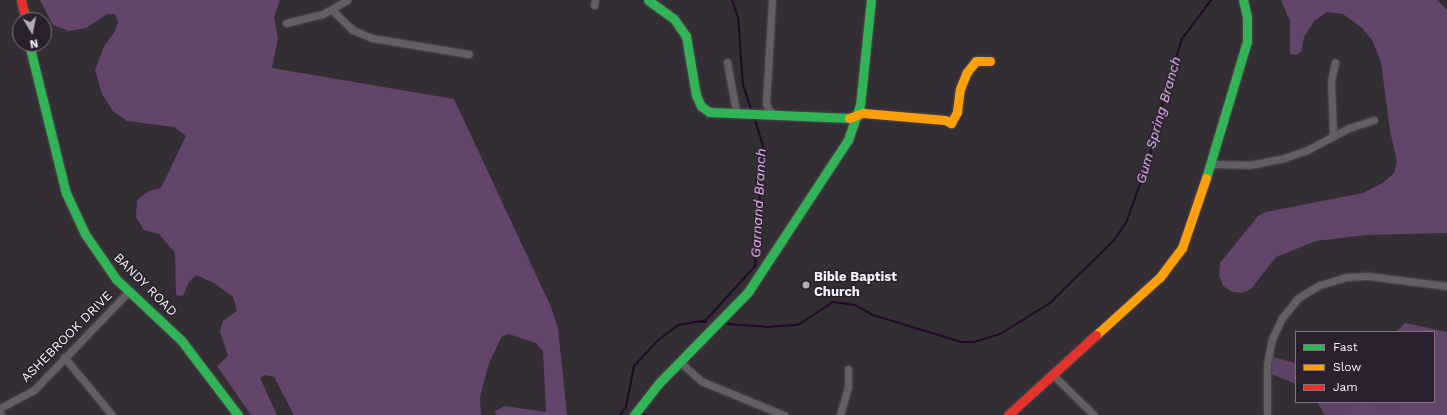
<!DOCTYPE html>
<html>
<head>
<meta charset="utf-8">
<style>
	body { margin:0 }
	#map { position:relative; width:1447px; height:415px; overflow:hidden; background:#332e34; font-family:"Work Sans",sans-serif }
	div>[style] { position:absolute }
	[style*='--x'] { left:calc(var(--x)*1px); top:calc(var(--y)*1px); width:calc(var(--w)*1px); rotate:calc(var(--a)*1deg) }
	.green>* { inset:0; background:#5e4464 }
	.forest>* { inset:0; background:#624669 }
	.stream>* { height:2px; margin:-1px; padding:0 1px; transform-origin:1px; border-radius:1px; background:#220928 }
	.roads { filter:drop-shadow(0 0 1px #4f4a50) drop-shadow(0 0 1px #4f4a50) }
	.street>* { height:7px; margin:-3.5px; padding:0 3.5px; transform-origin:3.5px; border-radius:3.5px; background:#635e64 }
	.fast>* { height:9px; margin:-4.5px; padding:0 4.5px; transform-origin:4.5px; border-radius:4.5px; background:#30b455 }
	.slow>* { height:9px; margin:-4.5px; padding:0 4.5px; transform-origin:4.5px; border-radius:4.5px; background:#ff9f0a }
	.jam>* { height:9px; margin:-4.5px; padding:0 4.5px; transform-origin:4.5px; border-radius:4.5px; background:#e5322d }
	.dots>* { width:11px; height:11px; translate:-50% -50%; box-sizing:border-box; border:2px solid #2b202d; border-radius:50% }
	span { translate:-50% -50%; white-space:nowrap; text-align:center; line-height:1.15; -webkit-text-stroke:3px #2b202d; paint-order:stroke }
	.poi-label { font-size:13px; color:#f7f0f9; font-weight:700 }
	.left { translate:0 -50%; text-align:left }
	.street-label { font-size:13px; color:#f7f0f9 }
	.water-label { font-size:14px; color:#f2bfff; font-style:italic }
	.legend { position:absolute; left:1295px; top:331px; width:140px; height:72px; box-sizing:border-box; background:#2b202d; border:1px solid #7d737f; margin:0; padding:5px 7px; list-style:none; font-size:12px; color:#f7f0f9 }
	.legend li { display:flex; align-items:center; gap:8px; height:20px }
	.legend b { width:20px; border:1px solid #7d737f }
	.north { position:absolute; left:12px; top:12px; width:40px; height:40px; box-sizing:border-box; background:#2b202d; border:1px solid #7d737f; border-radius:50%; rotate:170deg; font-size:11px; font-weight:700; line-height:16px; text-align:center; color:#f7f0f9 }
	.north::after { content:''; display:block; margin:auto; width:14px; height:18px; background:#b2acb4; clip-path:polygon(50% 0,100% 100%,50% 72%,0 100%) }
</style>
</head>
<body>
<div id="map">
	<div class="green">
		<i style="clip-path:polygon(1272px 357px,1296px 363px,1296px 384px,1271px 374px)"></i>
		<i style="clip-path:polygon(1317px 402px,1434px 402px,1447px 415px,1325px 415px)"></i>
	</div>
	<div class="forest">
		<i style="clip-path:polygon(40px 0,280px 0,274px 17px,278px 38px,272px 68px,454px 99px,551px 307px,558px 328px,567px 415px,496px 415px,495px 411px,505px 406px,546px 412px,543px 351px,536px 343px,509px 334px,502px 336px,489px 363px,480px 397px,481px 415px,294px 415px,274px 377px,265px 375px,260px 378px,277px 415px,251px 415px,217px 366px,228px 356px,220px 331px,223px 321px,237px 311px,233px 297px,214px 283px,196px 275px,189px 282px,183px 296px,176px 295px,175px 253px,159px 234px,144px 230px,136px 217px,137px 200px,149px 191px,161px 188px,186px 136px,174px 127px,127px 121px,113px 111px,102px 94px,95px 70px,104px 46px,114px 33px,118px 22px,115px 14px,107px 14px,86px 28px,69px 31px,53px 25px)"></i>
		<i style="clip-path:polygon(1281px 0,1437px 0,1447px 10px,1447px 233px,1366px 235px,1316px 241px,1276px 257px,1251px 289px,1242px 293px,1233px 292px,1223px 286px,1219px 275px,1220px 263px,1258px 216px,1266px 212px,1363px 193px,1383px 183px,1394px 173px,1397px 162px,1390px 131px,1381px 62px,1372px 40px,1362px 28px,1343px 14px,1327px 12px,1314px 21px,1304px 37px,1301px 52px,1296px 55px,1290px 54px,1290px 21px)"></i>
		<i style="clip-path:polygon(1405px 323px,1447px 332px,1447px 415px,1391px 415px,1399px 411px,1400px 405px,1397px 402px,1434px 402px,1434px 332px,1396px 332px)"></i>
		<i style="clip-path:polygon(1363px 403px,1380px 410px,1391px 415px,1343px 415px,1352px 407px)"></i>
	</div>
	<div class="stream">
		<i style="--x:732;--y:0;--w:18;--a:71"></i>
		<i style="--x:738;--y:17;--w:68;--a:85.8"></i>
		<i style="--x:743;--y:85;--w:24;--a:71"></i>
		<i style="--x:699;--y:322;--w:7;--a:0"></i>
		<i style="--x:727;--y:324;--w:39;--a:4"></i>
		<i style="--x:766;--y:327;--w:32;--a:-4"></i>
		<i style="--x:798;--y:325;--w:42;--a:-33.3"></i>
		<i style="--x:833;--y:302;--w:22;--a:8"></i>
		<i style="--x:855;--y:305;--w:21;--a:29"></i>
		<i style="--x:873;--y:315;--w:92;--a:17.1"></i>
		<i style="--x:961;--y:342;--w:13;--a:0"></i>
		<i style="--x:974;--y:342;--w:27;--a:-17"></i>
		<i style="--x:1000;--y:334;--w:59;--a:-31.8"></i>
		<i style="--x:1050;--y:303;--w:90;--a:-44.5"></i>
		<i style="--x:1114;--y:240;--w:21;--a:-55"></i>
		<i style="--x:1126;--y:223;--w:68;--a:-70.2"></i>
		<i style="--x:1149;--y:159;--w:73;--a:-76.5"></i>
		<i style="--x:1166;--y:88;--w:52;--a:-71.9"></i>
		<i style="--x:1182;--y:39;--w:49;--a:-53.4"></i>
		<i style="--x:641;--y:413;--w:5;--a:22"></i>
		<i style="--x:620;--y:415;--w:10;--a:-53"></i>
		<i style="--x:626;--y:407;--w:42;--a:-79"></i>
		<i style="--x:634;--y:366;--w:34;--a:-47"></i>
		<i style="--x:657;--y:341;--w:26;--a:-37"></i>
		<i style="--x:678;--y:325;--w:28;--a:-10"></i>
		<i style="--x:706;--y:320;--w:73;--a:-47.8"></i>
		<i style="--x:755;--y:266;--w:120;--a:-86.2"></i>
		<i style="--x:763;--y:146;--w:27;--a:-107"></i>
	</div>
	<div class="roads">
		<div class="street">
			<i style="--x:594;--y:5;--w:5;--a:-79"></i>
			<i style="--x:332;--y:10;--w:29;--a:44"></i>
			<i style="--x:353;--y:30;--w:21;--a:23"></i>
			<i style="--x:372;--y:38;--w:98;--a:9.4"></i>
			<i style="--x:286;--y:23;--w:38;--a:-14"></i>
			<i style="--x:323;--y:14;--w:28;--a:-30"></i>
			<i style="--x:727;--y:62;--w:50;--a:79.6"></i>
			<i style="--x:771;--y:113;--w:10;--a:-119"></i>
			<i style="--x:766;--y:104;--w:104;--a:-86.7"></i>
			<i style="--x:1333;--y:136;--w:55;--a:-92.1"></i>
			<i style="--x:1331;--y:81;--w:19;--a:-78"></i>
			<i style="--x:1210;--y:164;--w:39;--a:1"></i>
			<i style="--x:1249;--y:165;--w:36;--a:-11"></i>
			<i style="--x:1284;--y:158;--w:24;--a:-19"></i>
			<i style="--x:1307;--y:150;--w:47;--a:-27.6"></i>
			<i style="--x:1349;--y:128;--w:26;--a:-18"></i>
			<i style="--x:64;--y:357;--w:75;--a:50.4"></i>
			<i style="--x:680;--y:362;--w:28;--a:42"></i>
			<i style="--x:701;--y:381;--w:90;--a:22.3"></i>
			<i style="--x:1052;--y:374;--w:59;--a:44.3"></i>
			<i style="--x:0;--y:408;--w:40;--a:-28"></i>
			<i style="--x:35;--y:389;--w:136;--a:-46.2"></i>
			<i style="--x:0;--y:413;--w:2;--a:63"></i>
			<i style="--x:840;--y:415;--w:29;--a:-74"></i>
			<i style="--x:848;--y:387;--w:18;--a:-90"></i>
			<i style="--x:1267;--y:415;--w:51;--a:-90"></i>
			<i style="--x:1267;--y:364;--w:25;--a:-79"></i>
			<i style="--x:1272;--y:339;--w:23;--a:-65"></i>
			<i style="--x:1282;--y:318;--w:26;--a:-51"></i>
			<i style="--x:1298;--y:298;--w:26;--a:-31"></i>
			<i style="--x:1320;--y:285;--w:28;--a:-17"></i>
			<i style="--x:1347;--y:277;--w:21;--a:-3"></i>
			<i style="--x:1368;--y:276;--w:80;--a:7.2"></i>
		</div>
		<div class="fast">
			<i style="--x:648;--y:0;--w:32;--a:36"></i>
			<i style="--x:674;--y:19;--w:21;--a:55"></i>
			<i style="--x:686;--y:36;--w:60;--a:80.4"></i>
			<i style="--x:696;--y:95;--w:12;--a:66"></i>
			<i style="--x:701;--y:106;--w:10;--a:37"></i>
			<i style="--x:709;--y:112;--w:140;--a:2.5"></i>
			<i style="--x:29;--y:44;--w:154;--a:76.1"></i>
			<i style="--x:66;--y:193;--w:45;--a:65.1"></i>
			<i style="--x:85;--y:234;--w:55;--a:55.4"></i>
			<i style="--x:116;--y:279;--w:89;--a:43.2"></i>
			<i style="--x:181;--y:340;--w:94;--a:52.8"></i>
			<i style="--x:1206;--y:178;--w:143;--a:-73.3"></i>
			<i style="--x:1247;--y:41;--w:24;--a:-90"></i>
			<i style="--x:1247;--y:17;--w:17;--a:-103"></i>
			<i style="--x:634;--y:415;--w:41;--a:-52"></i>
			<i style="--x:659;--y:383;--w:127;--a:-45.6"></i>
			<i style="--x:748;--y:292;--w:182;--a:-56.7"></i>
			<i style="--x:848;--y:140;--w:36;--a:-71"></i>
			<i style="--x:860;--y:106;--w:107;--a:-84.1"></i>
		</div>
		<div class="slow">
			<i style="--x:849;--y:118;--w:15;--a:-20"></i>
			<i style="--x:863;--y:113;--w:82;--a:4.9"></i>
			<i style="--x:945;--y:120;--w:7;--a:27"></i>
			<i style="--x:951;--y:123;--w:13;--a:-61"></i>
			<i style="--x:957;--y:112;--w:23;--a:-83"></i>
			<i style="--x:960;--y:89;--w:18;--a:-68"></i>
			<i style="--x:967;--y:72;--w:14;--a:-51"></i>
			<i style="--x:976;--y:61;--w:14;--a:0"></i>
			<i style="--x:1096;--y:335;--w:86;--a:-42.2"></i>
			<i style="--x:1160;--y:277;--w:36;--a:-53"></i>
			<i style="--x:1182;--y:248;--w:74;--a:-71.1"></i>
		</div>
		<div class="jam">
			<i style="--x:21;--y:0;--w:21;--a:76"></i>
			<i style="--x:1008;--y:415;--w:119;--a:-42.3"></i>
		</div>
	</div>
	<div class="dots">
		<i style="left:806px;top:285px;background:#b2acb4"></i>
	</div>
	<div class="poi-label">
		<span class="left" style="left:814px;top:285px">Bible Baptist<br>Church</span>
	</div>
	<div class="street-label">
		<span style="left:145px;top:285px;rotate:45deg">BANDY ROAD</span>
		<span style="left:67px;top:337px;rotate:-45deg">ASHEBROOK DRIVE</span>
	</div>
	<div class="water-label">
		<span style="left:1158px;top:120px;rotate:-74deg">Gum Spring Branch</span>
		<span style="left:758px;top:203px;rotate:-87deg">Garnand Branch</span>
	</div>
	<ul class="legend">
	<li><b style="height:5px;background:#30b455"></b>Fast</li>
	<li><b style="height:5px;background:#ff9f0a"></b>Slow</li>
	<li><b style="height:5px;background:#e5322d"></b>Jam</li>
	</ul>
	<div class="north">N</div>
</div>
</body>
</html>
